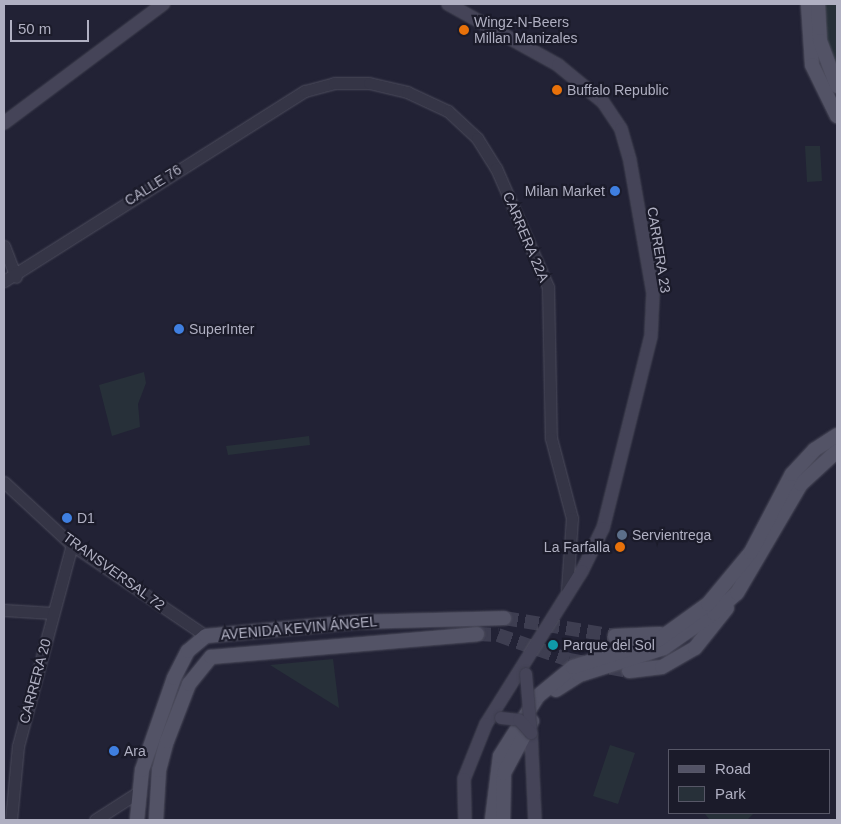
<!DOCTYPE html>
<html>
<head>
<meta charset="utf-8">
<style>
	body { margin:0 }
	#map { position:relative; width:841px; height:824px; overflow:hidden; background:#222235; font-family:Arial,sans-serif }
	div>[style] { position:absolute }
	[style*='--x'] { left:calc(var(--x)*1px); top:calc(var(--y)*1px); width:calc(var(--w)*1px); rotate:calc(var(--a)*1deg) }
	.green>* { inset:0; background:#273039 }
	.primary-tunnel>* { height:14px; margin-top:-7px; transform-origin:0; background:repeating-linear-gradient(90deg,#3e3e51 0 14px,transparent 0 21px) }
	.roads { filter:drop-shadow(0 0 1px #4d4d5d) drop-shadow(0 0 1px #4d4d5d) }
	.tertiary>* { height:11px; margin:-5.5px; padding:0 5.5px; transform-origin:5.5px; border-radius:5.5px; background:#353546 }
	.secondary>* { height:12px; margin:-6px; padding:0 6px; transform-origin:6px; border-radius:6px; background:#454458 }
	.primary>* { height:14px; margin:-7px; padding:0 7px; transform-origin:7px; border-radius:7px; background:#535366 }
	.bridges { filter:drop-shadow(0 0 1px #3c3c4c) drop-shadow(0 0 1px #3c3c4c) }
	.secondary-bridge>* { height:12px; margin:-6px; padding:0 6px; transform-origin:6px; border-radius:6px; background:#454458 }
	.dots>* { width:14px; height:14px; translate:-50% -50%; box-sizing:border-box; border:2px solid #1b1b2a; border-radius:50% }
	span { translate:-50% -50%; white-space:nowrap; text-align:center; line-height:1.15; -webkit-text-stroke:4.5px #1b1b2a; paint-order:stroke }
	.poi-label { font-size:14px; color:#b0b0c2 }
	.left { translate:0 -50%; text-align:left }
	.right { translate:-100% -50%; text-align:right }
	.street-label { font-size:14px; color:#b0b0c2 }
	.frame { position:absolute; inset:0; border:5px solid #b0b0c2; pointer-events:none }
	.legend { position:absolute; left:668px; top:749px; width:162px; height:65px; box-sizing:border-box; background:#1b1b2a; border:1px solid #575767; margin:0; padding:6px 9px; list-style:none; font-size:15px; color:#b0b0c2 }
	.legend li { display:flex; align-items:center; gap:10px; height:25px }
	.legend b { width:25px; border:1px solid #575767 }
	.scale { position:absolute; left:10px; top:20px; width:79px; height:22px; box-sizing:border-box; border:2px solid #b0b0c2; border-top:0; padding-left:6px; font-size:15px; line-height:18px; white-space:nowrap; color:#b0b0c2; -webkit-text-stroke:4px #1b1b2a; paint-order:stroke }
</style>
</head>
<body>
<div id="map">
	<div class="green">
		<i style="clip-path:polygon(818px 4px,837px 4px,837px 80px,826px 62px)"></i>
		<i style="clip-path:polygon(805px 146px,820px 146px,822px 181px,807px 182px)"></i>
		<i style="clip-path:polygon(144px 372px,146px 383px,138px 404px,140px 427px,112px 436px,99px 385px)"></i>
		<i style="clip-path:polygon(309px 436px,310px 445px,228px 455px,226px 446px)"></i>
		<i style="clip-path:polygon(333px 659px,339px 708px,270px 665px)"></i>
		<i style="clip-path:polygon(610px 745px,635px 753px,618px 804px,593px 796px)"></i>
		<i style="clip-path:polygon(754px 813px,747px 820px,710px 820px,705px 814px)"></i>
	</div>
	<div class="primary-tunnel">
		<i style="--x:504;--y:618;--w:112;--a:9.2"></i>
		<i style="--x:477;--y:634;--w:21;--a:3"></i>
		<i style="--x:498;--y:635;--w:75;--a:19.4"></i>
		<i style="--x:569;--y:660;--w:61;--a:10.4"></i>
	</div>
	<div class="roads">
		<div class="tertiary">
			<i style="--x:4;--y:246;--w:33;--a:69"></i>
			<i style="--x:4;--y:281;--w:356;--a:-32.3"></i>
			<i style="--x:305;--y:91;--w:30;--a:-15"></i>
			<i style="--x:334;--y:83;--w:35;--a:0"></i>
			<i style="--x:369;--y:83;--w:39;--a:13"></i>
			<i style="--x:407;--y:92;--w:45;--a:24.9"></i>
			<i style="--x:448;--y:111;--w:40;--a:43"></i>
			<i style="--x:477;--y:138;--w:36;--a:58"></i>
			<i style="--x:496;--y:168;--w:130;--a:66.4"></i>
			<i style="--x:548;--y:287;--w:151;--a:88.9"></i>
			<i style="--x:551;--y:438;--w:83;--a:75.3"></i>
			<i style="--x:572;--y:518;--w:71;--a:94"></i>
			<i style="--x:4;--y:482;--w:93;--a:42.8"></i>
			<i style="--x:72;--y:545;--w:162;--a:34.2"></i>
			<i style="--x:4;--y:610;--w:49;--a:3.5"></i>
			<i style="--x:11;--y:820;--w:74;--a:-84.6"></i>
			<i style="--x:18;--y:746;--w:208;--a:-75"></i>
			<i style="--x:95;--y:820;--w:50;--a:-32.7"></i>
		</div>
		<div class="secondary">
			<i style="--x:448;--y:4;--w:126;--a:29"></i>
			<i style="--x:558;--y:65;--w:58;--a:39.4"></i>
			<i style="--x:603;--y:102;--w:32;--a:56"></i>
			<i style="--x:621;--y:129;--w:33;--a:74"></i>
			<i style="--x:630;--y:161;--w:134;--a:80.1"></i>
			<i style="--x:653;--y:293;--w:43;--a:92.7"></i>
			<i style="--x:651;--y:336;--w:198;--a:104"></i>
			<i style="--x:603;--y:528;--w:48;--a:116"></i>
			<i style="--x:582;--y:571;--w:181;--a:122.1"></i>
			<i style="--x:486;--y:724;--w:59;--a:111.8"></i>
			<i style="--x:464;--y:779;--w:41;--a:88.6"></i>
			<i style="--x:4;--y:123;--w:199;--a:-36.8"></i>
			<i style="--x:531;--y:733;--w:87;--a:87.4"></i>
		</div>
		<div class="primary">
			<i style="--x:808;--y:4;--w:61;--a:86.2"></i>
			<i style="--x:812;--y:65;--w:57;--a:63.9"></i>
			<i style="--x:818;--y:4;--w:37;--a:87"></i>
			<i style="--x:820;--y:41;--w:48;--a:69.3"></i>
			<i style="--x:615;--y:636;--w:45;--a:-2.5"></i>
			<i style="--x:629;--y:671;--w:33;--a:-7"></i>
			<i style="--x:662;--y:667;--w:38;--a:-30"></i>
			<i style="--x:695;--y:648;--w:51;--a:-51.3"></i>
			<i style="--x:556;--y:690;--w:27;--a:-33"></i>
			<i style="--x:579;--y:675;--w:89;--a:-17.6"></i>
			<i style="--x:664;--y:648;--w:61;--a:-35"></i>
			<i style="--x:714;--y:613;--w:30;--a:-41"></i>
			<i style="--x:737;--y:593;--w:126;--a:-59.6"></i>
			<i style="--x:801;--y:484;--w:49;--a:-42.5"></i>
			<i style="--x:137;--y:820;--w:50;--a:-84.3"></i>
			<i style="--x:142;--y:770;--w:97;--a:-70.8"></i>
			<i style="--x:174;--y:678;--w:30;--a:-63"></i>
			<i style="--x:188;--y:651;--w:23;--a:-40"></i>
			<i style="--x:206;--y:636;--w:151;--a:-5.3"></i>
			<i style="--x:356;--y:622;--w:148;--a:-1.5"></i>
			<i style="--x:156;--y:820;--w:50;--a:-86.6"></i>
			<i style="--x:159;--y:770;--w:30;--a:-75"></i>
			<i style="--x:167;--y:741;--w:61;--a:-68.9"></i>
			<i style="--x:189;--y:684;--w:35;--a:-51"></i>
			<i style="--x:211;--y:657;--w:267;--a:-4.9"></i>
			<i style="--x:492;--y:820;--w:64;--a:-82.9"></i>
			<i style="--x:500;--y:756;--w:71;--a:-57.7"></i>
			<i style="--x:538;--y:696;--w:45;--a:-39.6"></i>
			<i style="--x:573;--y:667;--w:89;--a:-17.6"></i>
			<i style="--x:658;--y:640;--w:62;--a:-35.8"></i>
			<i style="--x:708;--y:604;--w:67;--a:-50.4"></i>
			<i style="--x:751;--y:552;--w:88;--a:-62.3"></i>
			<i style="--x:792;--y:474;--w:33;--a:-47"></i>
			<i style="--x:814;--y:450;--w:27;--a:-33"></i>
			<i style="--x:503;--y:820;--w:47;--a:-88.8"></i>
			<i style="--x:504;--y:773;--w:59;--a:-61.7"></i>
		</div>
	</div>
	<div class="bridges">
		<div class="secondary-bridge">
			<i style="--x:526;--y:674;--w:59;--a:85.2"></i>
			<i style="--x:501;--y:718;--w:18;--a:6"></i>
			<i style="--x:519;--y:720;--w:18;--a:47"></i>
		</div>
	</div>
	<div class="dots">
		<i style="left:464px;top:30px;background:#e8710a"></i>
		<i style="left:557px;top:90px;background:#e8710a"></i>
		<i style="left:615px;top:191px;background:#3f7fe0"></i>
		<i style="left:179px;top:329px;background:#3f7fe0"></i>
		<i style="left:67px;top:518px;background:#3f7fe0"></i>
		<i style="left:622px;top:535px;background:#5c6f8a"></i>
		<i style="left:620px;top:547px;background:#e8710a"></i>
		<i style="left:553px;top:645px;background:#0f9aa8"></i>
		<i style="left:114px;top:751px;background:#3f7fe0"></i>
	</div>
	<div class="poi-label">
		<span class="left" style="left:474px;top:30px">Wingz-N-Beers<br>Millan Manizales</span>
		<span class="left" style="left:567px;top:90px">Buffalo Republic</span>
		<span class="right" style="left:605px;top:191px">Milan Market</span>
		<span class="left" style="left:189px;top:329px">SuperInter</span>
		<span class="left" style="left:77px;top:518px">D1</span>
		<span class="left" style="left:632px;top:535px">Servientrega</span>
		<span class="right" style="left:610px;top:547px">La Farfalla</span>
		<span class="left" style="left:563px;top:645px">Parque del Sol</span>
		<span class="left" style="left:124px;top:751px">Ara</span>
	</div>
	<div class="street-label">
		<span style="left:153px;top:185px;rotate:-32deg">CALLE 76</span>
		<span style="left:526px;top:237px;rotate:67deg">CARRERA 22A</span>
		<span style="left:659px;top:250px;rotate:81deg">CARRERA 23</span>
		<span style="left:114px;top:571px;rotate:36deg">TRANSVERSAL 72</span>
		<span style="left:299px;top:628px;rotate:-5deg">AVENIDA KEVIN ÁNGEL</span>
		<span style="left:35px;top:681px;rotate:-75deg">CARRERA 20</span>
	</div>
	<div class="frame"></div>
	<ul class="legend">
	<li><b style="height:6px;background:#535366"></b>Road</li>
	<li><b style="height:14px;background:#273039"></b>Park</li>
	</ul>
	<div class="scale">50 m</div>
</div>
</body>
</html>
